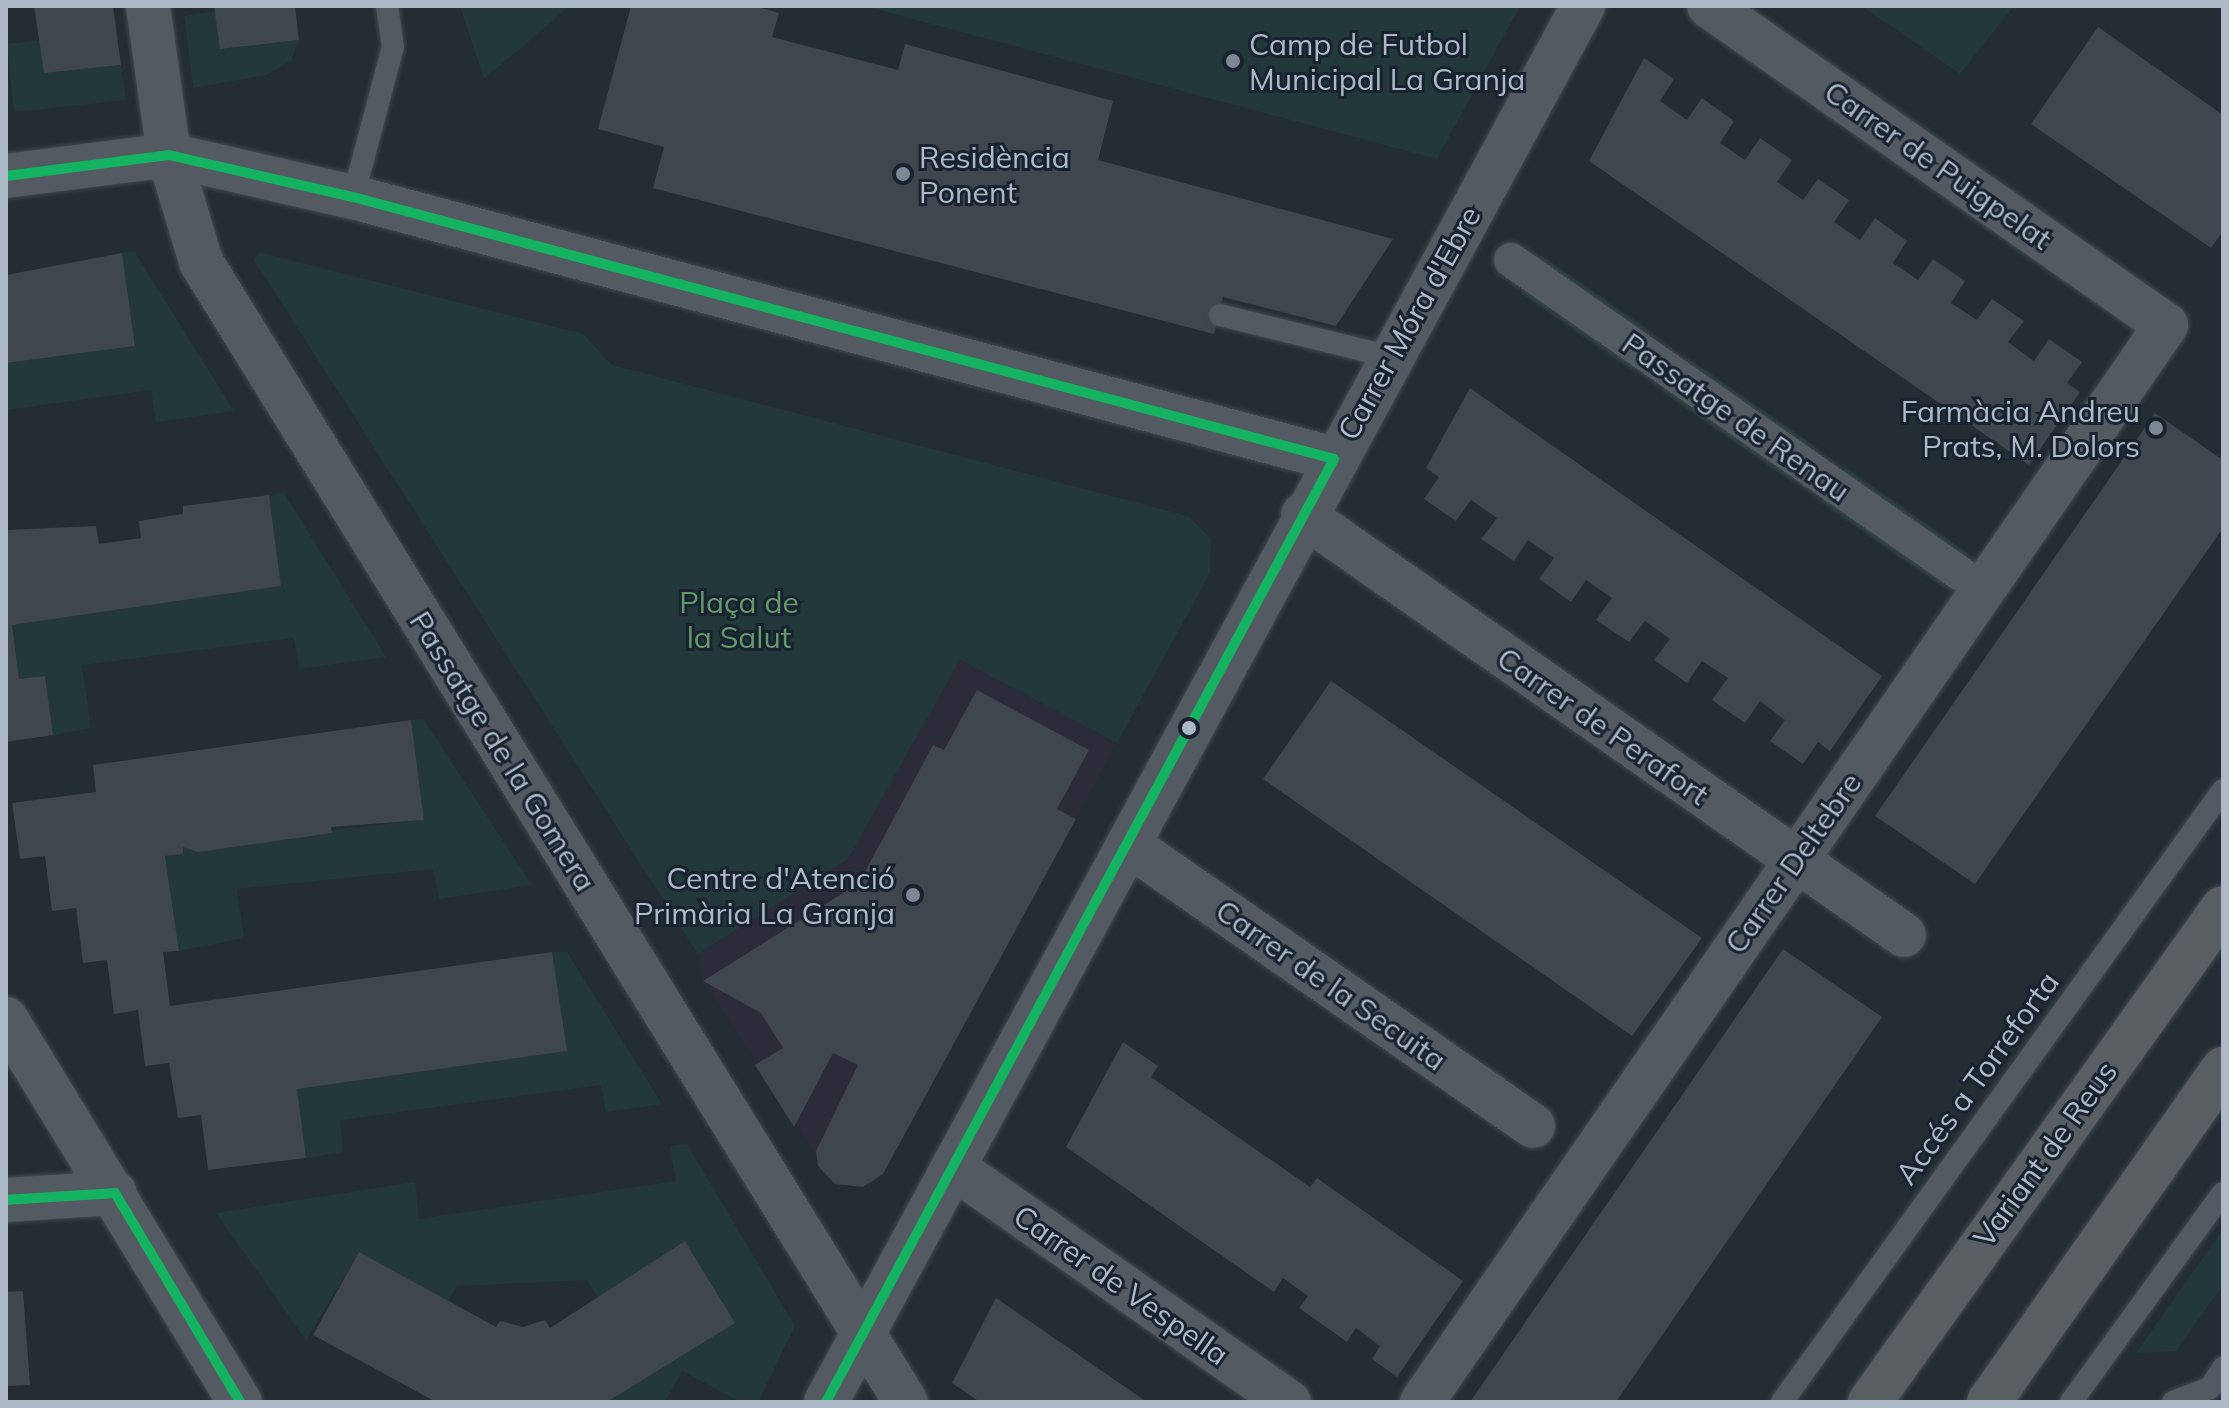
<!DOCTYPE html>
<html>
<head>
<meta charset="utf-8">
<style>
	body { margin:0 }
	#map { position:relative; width:2229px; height:1408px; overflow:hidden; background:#252d34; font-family:Mulish,sans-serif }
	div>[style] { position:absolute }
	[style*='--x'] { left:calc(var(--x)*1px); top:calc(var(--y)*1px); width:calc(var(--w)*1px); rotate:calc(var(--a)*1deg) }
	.medical>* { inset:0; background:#2b2b3a }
	.green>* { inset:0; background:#22383a }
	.building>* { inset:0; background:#3f464d }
	.roads { filter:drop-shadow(0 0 2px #43494e) drop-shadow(0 0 2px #43494e) }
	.service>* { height:22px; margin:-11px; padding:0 11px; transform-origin:11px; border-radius:11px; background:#545a62 }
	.pedestrian>* { height:34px; margin:-17px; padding:0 17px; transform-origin:17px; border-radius:17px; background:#545a62 }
	.minor>* { height:44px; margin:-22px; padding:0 22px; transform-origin:22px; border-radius:22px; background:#545a62 }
	.trunk>* { height:44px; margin:-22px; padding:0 22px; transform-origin:22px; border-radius:22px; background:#595e62 }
	.bus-1>* { height:10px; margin:-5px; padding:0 5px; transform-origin:5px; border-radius:5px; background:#13b361 }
	.dots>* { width:22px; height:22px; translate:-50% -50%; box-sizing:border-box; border:4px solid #18232f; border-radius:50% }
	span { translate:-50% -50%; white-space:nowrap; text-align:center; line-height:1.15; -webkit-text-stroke:6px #18232f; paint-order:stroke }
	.poi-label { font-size:30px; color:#adb9c7 }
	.left { translate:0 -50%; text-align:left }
	.right { translate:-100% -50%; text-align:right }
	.street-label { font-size:30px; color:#adb9c7 }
	.park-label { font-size:30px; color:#63996b }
	.frame { position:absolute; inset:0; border:8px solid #adb9c7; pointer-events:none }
</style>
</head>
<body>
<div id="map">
	<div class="medical">
		<i style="clip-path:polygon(960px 660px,1117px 743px,883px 1174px,863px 1187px,835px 1184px,703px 981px,698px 954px,848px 859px)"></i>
	</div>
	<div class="green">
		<i style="clip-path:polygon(460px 6px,570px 6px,484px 79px)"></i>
		<i style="clip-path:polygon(864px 6px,1520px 6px,1437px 159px)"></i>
		<i style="clip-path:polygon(1862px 6px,2014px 6px,1960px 74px)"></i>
		<i style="clip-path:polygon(215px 11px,221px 49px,299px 40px,291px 61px,266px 75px,193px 88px,184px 16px)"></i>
		<i style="clip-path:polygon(39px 40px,44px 73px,121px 65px,126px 100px,14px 112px,7px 44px)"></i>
		<i style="clip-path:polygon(134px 251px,234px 411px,156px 422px,151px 390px,6px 410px,6px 363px,135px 346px,122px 253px)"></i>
		<i style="clip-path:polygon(259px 252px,583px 334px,612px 365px,1188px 516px,1211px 539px,1210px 573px,1117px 743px,960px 660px,848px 859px,698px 954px,254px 260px)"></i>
		<i style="clip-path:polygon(1541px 255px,1654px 333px,1629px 369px,1520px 293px)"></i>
		<i style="clip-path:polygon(1687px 357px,1815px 446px,1790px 481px,1662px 392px)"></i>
		<i style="clip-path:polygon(1846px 467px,1968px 553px,1943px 588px,1821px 503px)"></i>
		<i style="clip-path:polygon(284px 493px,386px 657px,299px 669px,294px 638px,82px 665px,91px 728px,53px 735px,45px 677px,19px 679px,12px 625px,281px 586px,269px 495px)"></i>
		<i style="clip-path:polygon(423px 719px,532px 885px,439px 899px,433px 869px,237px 889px,244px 938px,179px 951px,165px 856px,183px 847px,424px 820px,411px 720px)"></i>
		<i style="clip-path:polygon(552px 952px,567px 952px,662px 1104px,606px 1112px,601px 1085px,340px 1120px,343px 1152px,306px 1158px,297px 1089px,566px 1051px)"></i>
		<i style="clip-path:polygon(687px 1144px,795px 1326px,758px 1402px,741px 1402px,682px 1371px,665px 1402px,607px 1402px,735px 1323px,685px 1241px,598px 1298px,587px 1280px,457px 1286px,448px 1301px,359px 1252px,306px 1340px,216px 1213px,415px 1182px,419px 1219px,676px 1181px,670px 1146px)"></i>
		<i style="clip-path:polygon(2223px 1229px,2223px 1285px,2176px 1351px,2136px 1353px)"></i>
	</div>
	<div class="building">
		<i style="clip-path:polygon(34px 6px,113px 6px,121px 65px,44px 73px)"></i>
		<i style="clip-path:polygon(214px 6px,295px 6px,299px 40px,220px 49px)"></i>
		<i style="clip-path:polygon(631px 6px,754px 6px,779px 13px,772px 37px,898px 70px,905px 44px,1113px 101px,1098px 160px,1393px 239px,1336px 326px,1223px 297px,1214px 334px,653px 188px,664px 147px,598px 129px)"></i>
		<i style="clip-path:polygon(2098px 27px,2223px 115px,2223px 231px,2211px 248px,2031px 124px)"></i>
		<i style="clip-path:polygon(1644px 58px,1674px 79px,1660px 101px,1687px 120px,1702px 98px,1734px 121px,1720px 143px,1745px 160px,1760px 138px,1792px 160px,1777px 182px,1803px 200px,1818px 179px,1849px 200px,1834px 222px,1860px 240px,1875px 218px,1907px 241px,1893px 263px,1918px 280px,1933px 259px,1965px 281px,1951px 303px,1977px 320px,1992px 299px,2024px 321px,2008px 342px,2034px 361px,2049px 339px,2082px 362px,2067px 383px,2080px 392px,2029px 465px,1589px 161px)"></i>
		<i style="clip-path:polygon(122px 253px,135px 346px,6px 363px,6px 275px)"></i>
		<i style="clip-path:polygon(1470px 388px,1882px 676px,1830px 751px,1818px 742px,1803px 764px,1770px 741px,1785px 720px,1760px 701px,1745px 723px,1712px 700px,1728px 678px,1702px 661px,1687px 683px,1654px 660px,1670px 639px,1645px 621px,1629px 642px,1596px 620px,1612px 598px,1586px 580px,1571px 602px,1539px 579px,1554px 558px,1528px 540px,1514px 561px,1481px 539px,1497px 518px,1471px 500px,1456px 521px,1424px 499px,1439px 477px,1426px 468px)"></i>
		<i style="clip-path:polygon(2155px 413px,2223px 460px,2223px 528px,1975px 884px,1875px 816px)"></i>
		<i style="clip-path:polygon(269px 495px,281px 586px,12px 625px,19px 679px,45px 676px,53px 735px,6px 742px,6px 530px,96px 526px,99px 544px,141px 538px,139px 521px,183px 514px,183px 506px)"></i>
		<i style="clip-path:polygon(1331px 681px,1702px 938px,1632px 1036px,1263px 779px)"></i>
		<i style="clip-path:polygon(977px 690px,1089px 750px,1057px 809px,1076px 819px,883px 1174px,863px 1187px,835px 1184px,818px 1166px,816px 1151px,858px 1065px,833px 1053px,794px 1127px,755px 1065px,783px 1048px,761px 1013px,703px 981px,859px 883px,933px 745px,944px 750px)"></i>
		<i style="clip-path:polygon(411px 720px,424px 820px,331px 827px,332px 833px,198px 852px,183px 847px,183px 854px,165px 856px,179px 951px,163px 952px,170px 1006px,552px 952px,567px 1051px,297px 1089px,306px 1158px,208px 1170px,201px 1115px,178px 1118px,169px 1063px,145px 1066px,138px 1010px,114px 1014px,107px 960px,83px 963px,76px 908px,52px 911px,45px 856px,20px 859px,12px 803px,96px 792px,93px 765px)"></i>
		<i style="clip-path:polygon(1783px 949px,1882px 1017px,1616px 1402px,1470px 1402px)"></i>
		<i style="clip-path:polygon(1123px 1042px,1158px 1066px,1151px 1077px,1310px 1187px,1317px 1178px,1463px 1281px,1397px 1377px,1372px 1359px,1380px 1346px,1356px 1328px,1347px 1342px,1299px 1308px,1308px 1296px,1283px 1278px,1274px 1292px,1066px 1147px)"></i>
		<i style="clip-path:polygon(685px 1241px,735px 1323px,607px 1402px,436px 1402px,313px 1335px,359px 1252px,496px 1327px,500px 1321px,523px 1327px,545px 1320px,550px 1328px)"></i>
		<i style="clip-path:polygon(23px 1291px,30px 1385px,6px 1386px,6px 1292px)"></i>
		<i style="clip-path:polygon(996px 1298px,1147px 1402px,980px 1402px,952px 1383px)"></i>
	</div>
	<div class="roads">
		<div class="service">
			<i style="--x:353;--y:197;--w:155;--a:-75.1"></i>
			<i style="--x:393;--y:47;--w:41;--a:-98.3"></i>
			<i style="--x:1220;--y:315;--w:176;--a:13.8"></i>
			<i style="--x:1782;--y:1402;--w:754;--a:-54.22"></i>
			<i style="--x:2071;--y:1402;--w:258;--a:-54"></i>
			<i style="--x:2173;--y:1402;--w:40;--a:-21"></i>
			<i style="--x:2210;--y:1388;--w:24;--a:-57"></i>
		</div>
		<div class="pedestrian">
			<i style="--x:1511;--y:260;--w:549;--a:34.91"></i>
		</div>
		<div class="minor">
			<i style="--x:148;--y:6;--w:150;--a:82"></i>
			<i style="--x:169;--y:155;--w:112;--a:73.3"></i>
			<i style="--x:201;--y:262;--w:1340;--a:58.27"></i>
			<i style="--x:6;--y:176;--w:164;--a:-7.3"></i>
			<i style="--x:169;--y:155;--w:189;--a:12.9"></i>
			<i style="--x:353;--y:197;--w:1015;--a:14.95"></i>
			<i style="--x:1303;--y:515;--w:733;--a:34.95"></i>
			<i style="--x:1129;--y:845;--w:492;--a:34.8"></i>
			<i style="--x:6;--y:1019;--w:449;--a:58.6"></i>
			<i style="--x:953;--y:1167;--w:410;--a:35"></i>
			<i style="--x:6;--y:1200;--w:109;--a:-3.7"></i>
			<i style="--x:826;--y:1402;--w:1588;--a:-61.53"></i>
			<i style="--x:1422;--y:1402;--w:1309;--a:-55.36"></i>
			<i style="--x:2166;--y:325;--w:557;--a:-145.08"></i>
		</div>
		<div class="trunk">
			<i style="--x:1870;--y:1402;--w:607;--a:-54.45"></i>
			<i style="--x:1989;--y:1402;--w:407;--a:-54.9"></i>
		</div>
	</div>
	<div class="bus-1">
		<i style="--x:6;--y:176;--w:164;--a:-7.3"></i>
		<i style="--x:169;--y:155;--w:189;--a:12.9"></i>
		<i style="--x:353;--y:197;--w:1015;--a:14.95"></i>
		<i style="--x:115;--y:1193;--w:244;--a:59.1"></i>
		<i style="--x:6;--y:1200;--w:109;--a:-3.7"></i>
		<i style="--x:826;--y:1402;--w:1071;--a:-61.69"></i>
	</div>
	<div class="dots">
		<i style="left:1233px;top:61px;background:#7d8894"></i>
		<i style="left:903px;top:174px;background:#7d8894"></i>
		<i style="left:2156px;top:428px;background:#7d8894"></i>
		<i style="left:1189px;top:728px;background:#adb9c7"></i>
		<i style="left:913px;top:895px;background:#7d8894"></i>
	</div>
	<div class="poi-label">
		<span class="left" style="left:1249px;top:61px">Camp de Futbol<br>Municipal La Granja</span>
		<span class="left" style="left:919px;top:174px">Residència<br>Ponent</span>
		<span class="right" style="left:2140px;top:428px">Farmàcia Andreu<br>Prats, M. Dolors</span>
		<span class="right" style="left:895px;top:895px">Centre d'Atenció<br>Primària La Granja</span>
	</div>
	<div class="street-label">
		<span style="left:1938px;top:165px;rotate:35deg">Carrer de Puigpelat</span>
		<span style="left:1409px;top:323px;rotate:-61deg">Carrer Móra d'Ebre</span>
		<span style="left:1736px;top:417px;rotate:35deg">Passatge de Renau</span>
		<span style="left:1603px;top:726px;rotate:35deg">Carrer de Perafort</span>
		<span style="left:503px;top:751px;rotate:58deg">Passatge de la Gomera</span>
		<span style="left:1793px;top:863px;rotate:-55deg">Carrer Deltebre</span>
		<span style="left:1331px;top:985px;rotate:35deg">Carrer de la Secuita</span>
		<span style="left:1977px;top:1078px;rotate:-54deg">Accés a Torreforta</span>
		<span style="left:2045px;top:1154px;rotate:-54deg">Variant de Reus</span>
		<span style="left:1121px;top:1285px;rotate:35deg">Carrer de Vespella</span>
	</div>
	<div class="park-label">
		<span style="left:739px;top:619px">Plaça de<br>la Salut</span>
	</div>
	<div class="frame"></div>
</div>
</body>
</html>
